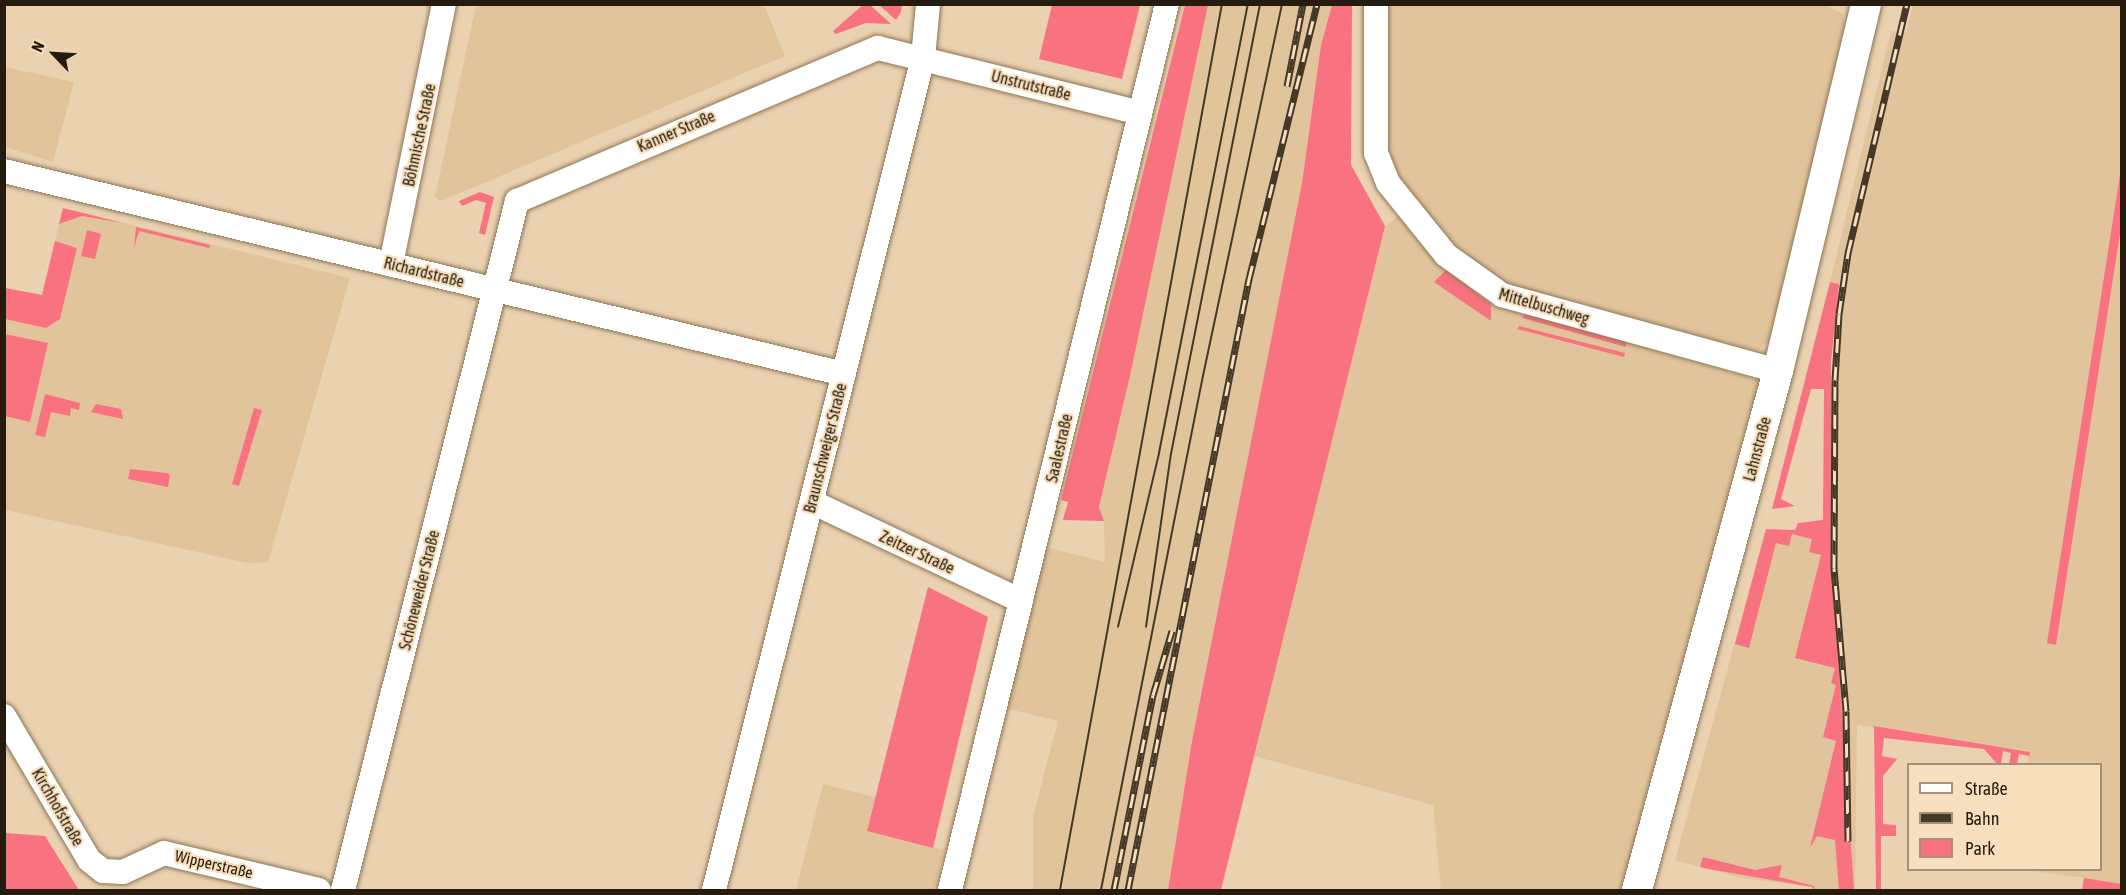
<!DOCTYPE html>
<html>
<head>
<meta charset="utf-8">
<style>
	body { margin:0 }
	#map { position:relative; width:2126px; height:895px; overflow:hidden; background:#ead1af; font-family:"Asap Condensed",sans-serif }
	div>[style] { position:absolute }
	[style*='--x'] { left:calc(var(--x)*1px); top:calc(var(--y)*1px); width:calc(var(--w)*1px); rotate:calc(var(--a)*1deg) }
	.built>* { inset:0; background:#e1c49c }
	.green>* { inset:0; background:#f8737f }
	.roads { filter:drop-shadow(0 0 2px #8c7657) drop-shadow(0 0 2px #8c7657) }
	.minor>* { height:24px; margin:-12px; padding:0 12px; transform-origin:12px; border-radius:12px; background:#fff }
	.tertiary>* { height:30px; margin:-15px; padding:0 15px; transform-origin:15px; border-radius:15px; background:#fff }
	.tram>* { height:1.5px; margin:-0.75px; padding:0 0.75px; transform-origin:0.75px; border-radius:0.75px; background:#443928 }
	.rail>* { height:7px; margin-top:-3.5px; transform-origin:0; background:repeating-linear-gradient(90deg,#f7debc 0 14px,#443928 0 28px); box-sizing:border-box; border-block:2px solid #443928 }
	span { translate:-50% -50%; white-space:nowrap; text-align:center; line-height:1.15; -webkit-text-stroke:4.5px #f7debc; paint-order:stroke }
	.street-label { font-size:16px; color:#251c0f }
	.frame { position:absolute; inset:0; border:6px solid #251c0f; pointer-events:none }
	.legend { position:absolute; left:1907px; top:763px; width:195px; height:108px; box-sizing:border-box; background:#f7debc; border:2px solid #a39077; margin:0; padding:8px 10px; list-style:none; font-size:18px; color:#251c0f }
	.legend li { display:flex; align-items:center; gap:12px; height:30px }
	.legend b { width:30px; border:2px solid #a39077 }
	.north { position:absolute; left:24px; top:24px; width:60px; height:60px; -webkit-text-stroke:4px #f7debc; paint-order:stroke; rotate:295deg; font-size:16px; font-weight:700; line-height:24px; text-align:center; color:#251c0f }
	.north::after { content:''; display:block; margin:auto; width:21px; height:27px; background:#251c0f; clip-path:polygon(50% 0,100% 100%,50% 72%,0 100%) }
</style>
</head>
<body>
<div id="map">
	<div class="built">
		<i style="clip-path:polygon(1824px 4px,1843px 14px,1845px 31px,1770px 341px,1757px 351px,1508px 284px,1454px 246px,1402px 183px,1388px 154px,1385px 5px)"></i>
		<i style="clip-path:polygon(476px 5px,764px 5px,785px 56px,441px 201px,435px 197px)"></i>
		<i style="clip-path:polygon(1208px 5px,1332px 5px,1321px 45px,1302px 183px,1192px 741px,1168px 890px,1033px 890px,1033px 817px,1058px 721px,1005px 708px,1045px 547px,1105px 562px,1104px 521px,1099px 508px,1130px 376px)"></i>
		<i style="clip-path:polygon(1913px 5px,2121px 5px,2121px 890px,2082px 890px,2084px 878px,2034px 871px,2100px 870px,2100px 764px,2028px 764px,2029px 751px,1857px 725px,1855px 890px,1812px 890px,1812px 887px,1741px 878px,1675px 860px,1765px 533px,1826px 532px,1840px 729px,1832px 570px,1831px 396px,1839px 284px,1830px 282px,1891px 31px,1906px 33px)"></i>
		<i style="clip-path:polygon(5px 67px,74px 82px,53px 162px,5px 147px)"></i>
		<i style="clip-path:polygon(63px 208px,350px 278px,268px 562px,248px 563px,5px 510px,5px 288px,42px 295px)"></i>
		<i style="clip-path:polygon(1399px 216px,1442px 267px,1491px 304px,1759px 380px,1621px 890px,1441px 890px,1433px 805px,1254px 756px,1385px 226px)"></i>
		<i style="clip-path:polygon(823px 784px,875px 797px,867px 831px,944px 850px,934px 890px,796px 890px)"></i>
	</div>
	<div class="green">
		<i style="clip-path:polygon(864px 4px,870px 5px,891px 24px,866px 23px,836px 34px,833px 31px)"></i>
		<i style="clip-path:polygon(879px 5px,902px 5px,901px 12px,896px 20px)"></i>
		<i style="clip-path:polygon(1052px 5px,1140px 5px,1122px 79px,1039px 59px)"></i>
		<i style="clip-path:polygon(1185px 5px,1208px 5px,1130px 376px,1099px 507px,1104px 521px,1063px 520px,1068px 502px,1061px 500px)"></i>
		<i style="clip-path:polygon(1332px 5px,1352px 5px,1351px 165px,1385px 226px,1221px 890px,1168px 890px,1192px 741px,1302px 183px,1321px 45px)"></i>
		<i style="clip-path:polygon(2121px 168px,2121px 227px,2056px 645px,2047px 643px)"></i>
		<i style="clip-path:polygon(480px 192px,494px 197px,485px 235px,479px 233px,486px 203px,476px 200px,462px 206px,459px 201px)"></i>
		<i style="clip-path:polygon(63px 208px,123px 223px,82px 216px,59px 224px)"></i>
		<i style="clip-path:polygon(136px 227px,210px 245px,209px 248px,139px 231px,134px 248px)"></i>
		<i style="clip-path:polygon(87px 230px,101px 234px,95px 259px,81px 256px)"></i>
		<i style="clip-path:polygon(55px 241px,77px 248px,60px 319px,46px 328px,5px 319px,5px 288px,42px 295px)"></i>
		<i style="clip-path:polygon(1446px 270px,1491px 304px,1491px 321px,1434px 282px)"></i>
		<i style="clip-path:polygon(1830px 282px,1839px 284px,1831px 362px,1832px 570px,1854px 890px,1839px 890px,1835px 840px,1817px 836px,1810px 848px,1836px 741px,1823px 737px,1836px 685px,1831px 683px,1835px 668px,1795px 658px,1821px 555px,1809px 552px,1812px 539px,1792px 534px,1789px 546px,1776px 543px,1749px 648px,1735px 644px,1766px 529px,1795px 530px,1798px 523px,1823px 520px,1824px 389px,1811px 389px,1781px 499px,1795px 506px,1772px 509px)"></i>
		<i style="clip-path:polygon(1525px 314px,1626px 342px,1626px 347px,1522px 318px)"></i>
		<i style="clip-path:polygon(1519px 326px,1625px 353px,1624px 357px,1517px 329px)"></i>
		<i style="clip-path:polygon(5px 334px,48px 343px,30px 422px,5px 416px)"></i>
		<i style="clip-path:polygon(45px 394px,80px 403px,79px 410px,71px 408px,70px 416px,51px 412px,45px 437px,35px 435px)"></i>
		<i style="clip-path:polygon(96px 404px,121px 409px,123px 419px,91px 412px)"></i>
		<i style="clip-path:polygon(254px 408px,262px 410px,239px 486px,232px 484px)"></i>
		<i style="clip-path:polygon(130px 469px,167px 473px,170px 475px,168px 487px,128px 479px)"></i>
		<i style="clip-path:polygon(928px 587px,988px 617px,933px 848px,867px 831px)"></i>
		<i style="clip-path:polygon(1874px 726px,2030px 752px,2029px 756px,2019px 754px,2017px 764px,2009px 764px,2011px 753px,2003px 751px,2001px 764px,1997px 764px,1984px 749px,1884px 738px,1882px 756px,1897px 759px,1883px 776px,1883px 824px,1896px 825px,1896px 836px,1881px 836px,1881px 890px,1876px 890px)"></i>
		<i style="clip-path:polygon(5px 833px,45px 836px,79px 890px,5px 890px)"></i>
		<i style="clip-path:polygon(1703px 857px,1755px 870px,1782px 865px,1779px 877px,1814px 886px,1815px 890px,1812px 887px,1709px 869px,1700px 867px)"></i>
		<i style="clip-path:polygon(2084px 878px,2121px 884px,2121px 890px,2082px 890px)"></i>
	</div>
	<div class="roads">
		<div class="minor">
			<i style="--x:1376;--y:4;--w:149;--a:90"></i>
			<i style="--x:1376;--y:153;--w:32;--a:68"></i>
			<i style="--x:1388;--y:183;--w:92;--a:51.1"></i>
			<i style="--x:1446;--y:255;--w:69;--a:35.5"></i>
			<i style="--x:1502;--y:295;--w:286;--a:15.4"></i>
			<i style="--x:4;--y:171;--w:864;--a:13.59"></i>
			<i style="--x:391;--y:264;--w:265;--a:-78.5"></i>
			<i style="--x:812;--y:502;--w:231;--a:25.3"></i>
			<i style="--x:4;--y:716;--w:167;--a:59.4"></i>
			<i style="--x:89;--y:860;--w:18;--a:38"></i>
			<i style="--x:103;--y:871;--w:20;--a:3"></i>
			<i style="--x:123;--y:872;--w:45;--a:-24.9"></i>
			<i style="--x:164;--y:853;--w:159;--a:13.4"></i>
			<i style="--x:343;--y:890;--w:711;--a:-75.83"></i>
			<i style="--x:517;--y:201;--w:392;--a:-23"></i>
			<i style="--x:878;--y:48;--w:270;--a:13.9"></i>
			<i style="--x:714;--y:890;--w:858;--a:-75.9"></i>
			<i style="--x:923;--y:58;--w:54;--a:-84.7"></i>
			<i style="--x:950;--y:890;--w:912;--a:-76.24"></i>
		</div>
		<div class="tertiary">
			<i style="--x:1637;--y:890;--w:538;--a:-74.8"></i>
			<i style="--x:1778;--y:371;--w:377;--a:-76.5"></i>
		</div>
	</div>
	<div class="tram">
		<i style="--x:1118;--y:627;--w:179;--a:-76.7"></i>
		<i style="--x:1159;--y:453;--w:458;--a:-78.8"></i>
		<i style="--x:1146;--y:627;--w:175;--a:-81.8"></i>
		<i style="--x:1171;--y:454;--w:459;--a:-78.8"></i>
		<i style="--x:1060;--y:890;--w:901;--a:-79.64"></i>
		<i style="--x:1101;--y:890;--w:524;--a:-78.78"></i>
		<i style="--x:1203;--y:376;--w:380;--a:-78"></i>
	</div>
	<div class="rail">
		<i style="--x:1287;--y:86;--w:84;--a:-79"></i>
		<i style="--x:1848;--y:841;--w:130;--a:-90.9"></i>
		<i style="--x:1846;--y:711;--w:144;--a:-94.8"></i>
		<i style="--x:1834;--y:568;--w:188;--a:-89.7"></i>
		<i style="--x:1835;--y:380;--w:66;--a:-86.5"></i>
		<i style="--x:1839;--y:314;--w:62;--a:-81.6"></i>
		<i style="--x:1848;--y:253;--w:256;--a:-76.7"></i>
		<i style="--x:1114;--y:890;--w:199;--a:-78.7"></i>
		<i style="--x:1153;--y:695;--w:67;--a:-73.5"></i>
		<i style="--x:1128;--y:890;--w:623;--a:-78.8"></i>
		<i style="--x:1249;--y:279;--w:283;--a:-76.1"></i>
	</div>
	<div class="street-label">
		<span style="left:1031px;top:85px;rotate:14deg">Unstrutstraße</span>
		<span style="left:676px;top:131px;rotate:-23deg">Kanner Straße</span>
		<span style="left:419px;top:135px;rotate:-78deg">Böhmische Straße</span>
		<span style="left:424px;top:272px;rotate:14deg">Richardstraße</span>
		<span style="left:1544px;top:306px;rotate:16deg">Mittelbuschweg</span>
		<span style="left:825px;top:448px;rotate:-76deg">Braunschweiger Straße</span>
		<span style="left:1059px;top:448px;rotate:-77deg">Saalestraße</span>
		<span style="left:1757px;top:449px;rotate:-75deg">Lahnstraße</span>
		<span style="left:917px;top:552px;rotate:25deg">Zeitzer Straße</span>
		<span style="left:419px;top:590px;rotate:-76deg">Schöneweider Straße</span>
		<span style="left:58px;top:807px;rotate:60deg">Kirchhofstraße</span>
		<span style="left:214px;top:864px;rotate:13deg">Wipperstraße</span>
	</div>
	<div class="frame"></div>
	<ul class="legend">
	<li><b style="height:8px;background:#fff"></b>Straße</li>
	<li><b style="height:8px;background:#443928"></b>Bahn</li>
	<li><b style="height:16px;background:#f8737f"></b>Park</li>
	</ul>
	<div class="north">N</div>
</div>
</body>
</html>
